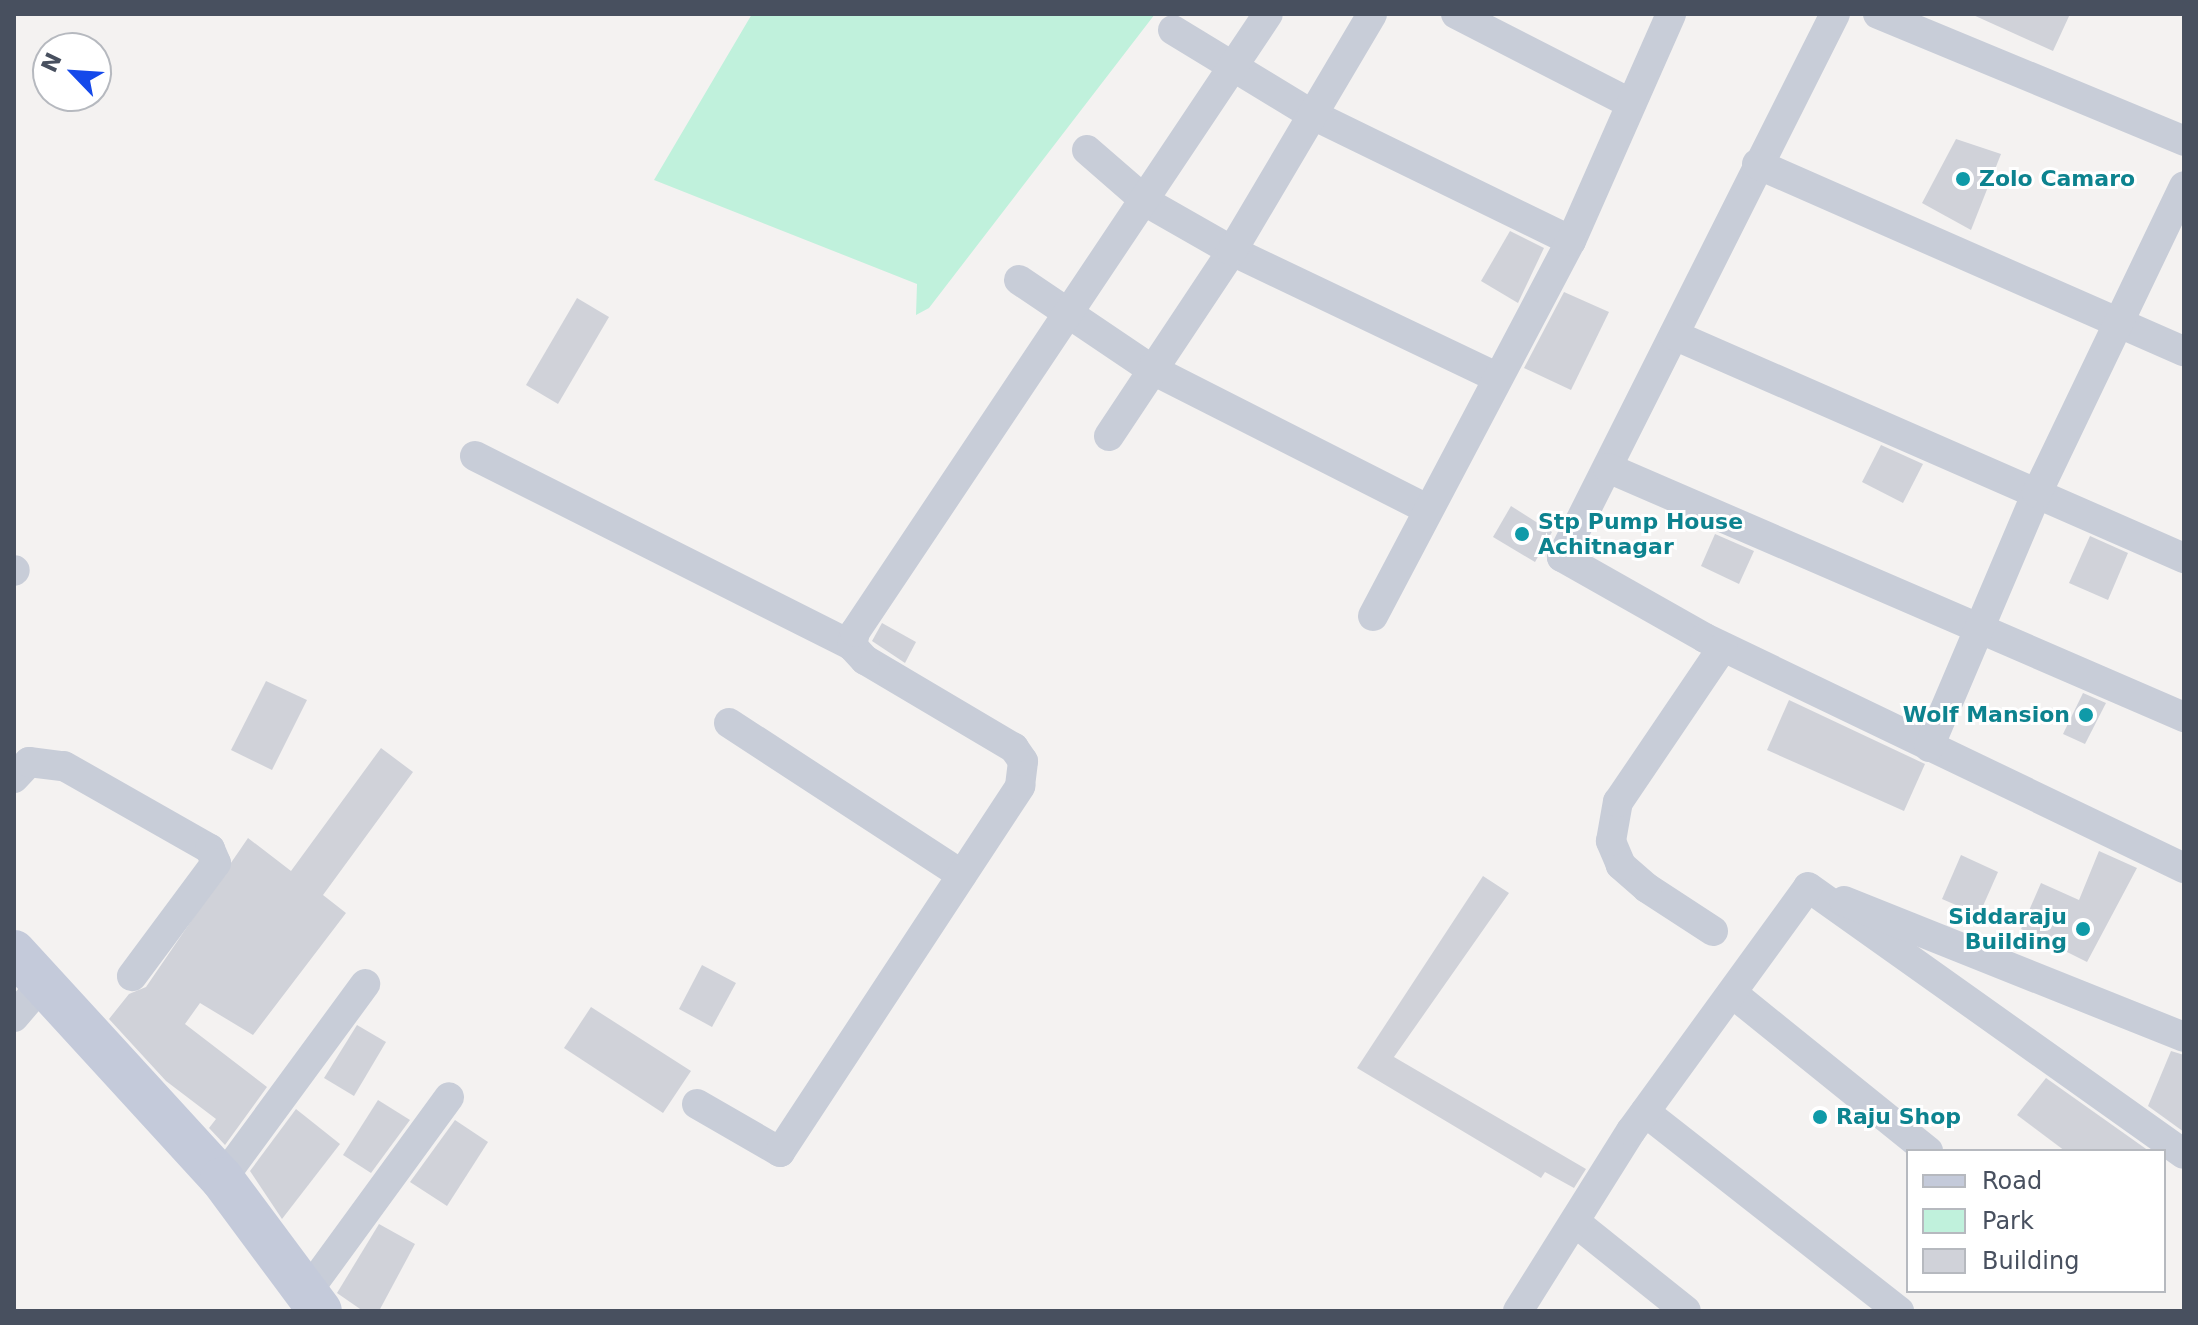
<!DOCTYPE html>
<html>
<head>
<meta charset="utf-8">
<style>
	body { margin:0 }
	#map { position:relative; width:2198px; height:1325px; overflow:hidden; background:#f4f2f1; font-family:"DejaVu Sans",sans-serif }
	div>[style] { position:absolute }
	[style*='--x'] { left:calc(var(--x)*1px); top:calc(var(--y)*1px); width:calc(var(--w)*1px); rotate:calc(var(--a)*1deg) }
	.green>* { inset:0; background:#c0f1dc }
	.building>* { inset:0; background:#d0d2d9 }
	.street>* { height:30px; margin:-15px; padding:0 15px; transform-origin:15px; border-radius:15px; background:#c8cdd8 }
	.secondary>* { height:44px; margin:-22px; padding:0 22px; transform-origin:22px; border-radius:22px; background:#c4cada }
	.dots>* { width:22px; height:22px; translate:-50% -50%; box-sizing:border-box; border:4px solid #fff; border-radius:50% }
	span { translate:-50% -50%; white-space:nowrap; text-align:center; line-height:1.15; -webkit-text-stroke:6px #fff; paint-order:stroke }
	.culture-label { font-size:22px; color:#0d838f; font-weight:700 }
	.left { translate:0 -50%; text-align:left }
	.right { translate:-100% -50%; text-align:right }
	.frame { position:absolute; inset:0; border:16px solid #48505f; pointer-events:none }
	.legend { position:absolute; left:1906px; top:1149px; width:260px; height:144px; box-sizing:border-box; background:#fff; border:2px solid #b6b9bf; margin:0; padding:10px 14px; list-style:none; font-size:24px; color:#48505f }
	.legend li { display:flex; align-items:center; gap:16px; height:40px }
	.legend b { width:40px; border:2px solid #b6b9bf }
	.north { position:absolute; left:32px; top:32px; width:80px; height:80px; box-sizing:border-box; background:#fff; border:2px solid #b6b9bf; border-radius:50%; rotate:295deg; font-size:22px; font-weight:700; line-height:32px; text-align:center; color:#48505f }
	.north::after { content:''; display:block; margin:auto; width:28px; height:36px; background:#1549ea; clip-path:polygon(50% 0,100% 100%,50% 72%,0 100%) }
</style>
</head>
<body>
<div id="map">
	<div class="green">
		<i style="clip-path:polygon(752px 14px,1155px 14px,929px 308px,916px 315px,917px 284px,654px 180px)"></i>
	</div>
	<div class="building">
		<i style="clip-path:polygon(1971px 14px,2070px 14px,2053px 51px)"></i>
		<i style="clip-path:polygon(1956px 139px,2001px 154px,1971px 230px,1922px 203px)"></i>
		<i style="clip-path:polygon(1510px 231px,1544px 248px,1518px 303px,1481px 281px)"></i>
		<i style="clip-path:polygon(1564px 292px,1609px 312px,1571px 390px,1524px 368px)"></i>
		<i style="clip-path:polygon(577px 298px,609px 317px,558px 404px,526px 385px)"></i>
		<i style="clip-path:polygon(1881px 445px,1923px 464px,1903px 503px,1862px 482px)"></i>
		<i style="clip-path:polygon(1511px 506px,1552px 532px,1535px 562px,1493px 537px)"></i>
		<i style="clip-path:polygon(1715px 534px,1754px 551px,1739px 584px,1701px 566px)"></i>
		<i style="clip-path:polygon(2090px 536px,2128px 553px,2108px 600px,2069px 583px)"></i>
		<i style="clip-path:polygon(882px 623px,916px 642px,905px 663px,872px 641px)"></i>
		<i style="clip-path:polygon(266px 681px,307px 700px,272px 770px,231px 750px)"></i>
		<i style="clip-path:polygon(2083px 693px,2106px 703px,2085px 744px,2063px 734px)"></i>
		<i style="clip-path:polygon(1789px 700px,1925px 764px,1904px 811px,1767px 750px)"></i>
		<i style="clip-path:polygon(381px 748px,413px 772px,323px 895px,346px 913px,253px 1035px,200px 1003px,185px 1024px,267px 1087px,225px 1145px,209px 1128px,216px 1119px,166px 1081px,109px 1019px,129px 994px,146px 987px,248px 838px,291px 871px)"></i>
		<i style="clip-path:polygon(2099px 851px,2137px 868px,2087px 962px,2021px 929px,2041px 883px,2079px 900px)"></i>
		<i style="clip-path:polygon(1961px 855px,1998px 872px,1979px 915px,1942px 899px)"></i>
		<i style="clip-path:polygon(1483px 876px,1509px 893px,1394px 1057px,1586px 1169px,1574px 1188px,1545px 1172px,1541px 1178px,1357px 1068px)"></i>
		<i style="clip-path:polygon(702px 965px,736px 983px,712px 1027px,679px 1009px)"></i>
		<i style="clip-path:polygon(591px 1007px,691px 1071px,663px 1113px,564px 1048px)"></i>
		<i style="clip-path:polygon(357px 1025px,386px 1042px,354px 1096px,324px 1078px)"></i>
		<i style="clip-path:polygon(2171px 1051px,2184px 1055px,2184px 1132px,2148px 1106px)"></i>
		<i style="clip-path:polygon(2046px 1078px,2149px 1151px,2065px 1151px,2017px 1115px)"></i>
		<i style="clip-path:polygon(378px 1100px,410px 1120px,371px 1173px,343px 1155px)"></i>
		<i style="clip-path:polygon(296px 1109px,340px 1144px,282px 1219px,250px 1171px)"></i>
		<i style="clip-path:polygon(455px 1120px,488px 1142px,447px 1206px,410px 1182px)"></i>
		<i style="clip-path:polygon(379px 1224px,415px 1244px,379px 1311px,363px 1311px,337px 1293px)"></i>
	</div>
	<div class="street">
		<i style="--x:1456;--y:14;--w:195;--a:27.1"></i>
		<i style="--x:1835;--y:14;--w:608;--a:116.69"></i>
		<i style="--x:1562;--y:557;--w:164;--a:29.5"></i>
		<i style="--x:1705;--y:638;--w:531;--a:25.65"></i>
		<i style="--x:1878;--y:14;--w:331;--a:22.5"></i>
		<i style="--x:1173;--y:30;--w:164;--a:31.3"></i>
		<i style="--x:1313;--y:115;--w:287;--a:26"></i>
		<i style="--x:1087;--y:150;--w:81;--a:41"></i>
		<i style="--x:1148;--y:203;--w:97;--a:29.7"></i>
		<i style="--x:1232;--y:251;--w:293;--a:25.5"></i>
		<i style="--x:1757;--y:164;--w:466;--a:23.7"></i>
		<i style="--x:1019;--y:280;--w:159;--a:34"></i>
		<i style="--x:1151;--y:369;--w:307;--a:26.9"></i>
		<i style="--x:1674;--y:335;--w:557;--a:23.62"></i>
		<i style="--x:1109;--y:436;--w:222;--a:-56.4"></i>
		<i style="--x:1232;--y:251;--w:275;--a:-59.4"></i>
		<i style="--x:475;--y:456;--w:422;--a:26.7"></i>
		<i style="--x:1608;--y:468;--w:628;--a:23.38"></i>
		<i style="--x:14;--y:571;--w:1;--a:-45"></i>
		<i style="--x:1373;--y:616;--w:424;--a:-62.2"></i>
		<i style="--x:1571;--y:241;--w:248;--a:-66.2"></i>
		<i style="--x:729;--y:723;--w:278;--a:33.1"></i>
		<i style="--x:1929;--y:747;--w:276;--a:-67"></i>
		<i style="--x:2037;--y:493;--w:340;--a:-64.4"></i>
		<i style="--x:14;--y:778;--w:22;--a:-47"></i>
		<i style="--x:29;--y:762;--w:35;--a:7"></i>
		<i style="--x:64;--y:766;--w:168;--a:29.6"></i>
		<i style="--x:210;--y:849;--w:15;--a:67"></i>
		<i style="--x:216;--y:863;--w:141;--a:126.6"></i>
		<i style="--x:1808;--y:887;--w:461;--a:35.4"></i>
		<i style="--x:1844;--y:901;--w:366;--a:21.8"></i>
		<i style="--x:1713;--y:931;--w:79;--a:-146.9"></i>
		<i style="--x:1647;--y:888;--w:35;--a:-139"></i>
		<i style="--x:1621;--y:865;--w:26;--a:-113"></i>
		<i style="--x:1611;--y:841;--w:40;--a:-80"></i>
		<i style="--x:1618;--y:802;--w:187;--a:-55.9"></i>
		<i style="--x:1732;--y:993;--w:252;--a:38.9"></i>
		<i style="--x:14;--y:1017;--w:45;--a:-49.5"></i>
		<i style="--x:697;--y:1104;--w:96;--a:30"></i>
		<i style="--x:780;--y:1152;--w:438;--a:-56.7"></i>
		<i style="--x:1020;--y:786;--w:25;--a:-83"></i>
		<i style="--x:1023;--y:761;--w:16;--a:-125"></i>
		<i style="--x:1014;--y:748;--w:173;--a:-149.4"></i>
		<i style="--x:865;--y:660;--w:19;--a:-133"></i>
		<i style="--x:852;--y:646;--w:14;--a:-78"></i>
		<i style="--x:855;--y:632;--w:743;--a:-56.25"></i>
		<i style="--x:1645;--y:1112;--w:323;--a:38.1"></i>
		<i style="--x:222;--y:1179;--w:242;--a:-53.7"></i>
		<i style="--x:1575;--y:1222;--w:142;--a:38.7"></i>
		<i style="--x:307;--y:1292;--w:241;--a:-53.9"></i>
		<i style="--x:1518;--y:1311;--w:213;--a:-57.9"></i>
		<i style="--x:1631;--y:1131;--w:301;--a:-54"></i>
	</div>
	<div class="secondary">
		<i style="--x:14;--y:952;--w:308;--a:47.5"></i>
		<i style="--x:222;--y:1179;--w:164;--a:53.4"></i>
	</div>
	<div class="dots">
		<i style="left:1963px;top:179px;background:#0f9aa8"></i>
		<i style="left:1522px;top:534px;background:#0f9aa8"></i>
		<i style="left:2086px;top:715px;background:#0f9aa8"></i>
		<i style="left:2083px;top:929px;background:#0f9aa8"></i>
		<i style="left:1820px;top:1117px;background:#0f9aa8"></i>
	</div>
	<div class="culture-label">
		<span class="left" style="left:1979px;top:179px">Zolo Camaro</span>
		<span class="left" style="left:1538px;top:534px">Stp Pump House<br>Achitnagar</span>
		<span class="right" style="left:2070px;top:715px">Wolf Mansion</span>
		<span class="right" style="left:2067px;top:929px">Siddaraju<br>Building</span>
		<span class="left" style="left:1836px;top:1117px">Raju Shop</span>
	</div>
	<div class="frame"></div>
	<ul class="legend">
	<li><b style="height:10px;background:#c4cada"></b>Road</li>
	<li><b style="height:22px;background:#c0f1dc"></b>Park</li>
	<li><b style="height:22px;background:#d0d2d9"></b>Building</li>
	</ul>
	<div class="north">N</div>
</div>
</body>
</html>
